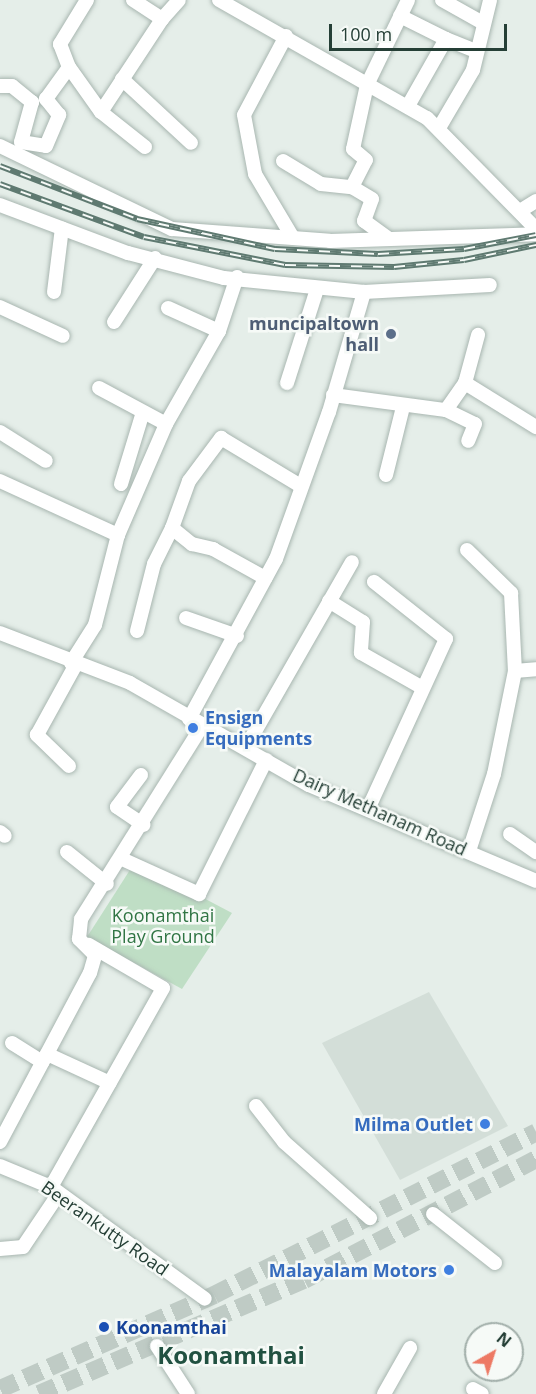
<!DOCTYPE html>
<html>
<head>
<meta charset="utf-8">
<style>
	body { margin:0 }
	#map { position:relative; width:536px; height:1394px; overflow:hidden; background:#e5eee9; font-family:"Open Sans",sans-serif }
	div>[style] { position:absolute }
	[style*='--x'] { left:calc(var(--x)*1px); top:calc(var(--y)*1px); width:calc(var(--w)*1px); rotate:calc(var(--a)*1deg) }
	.built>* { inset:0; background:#d3ded8 }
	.green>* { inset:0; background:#bfdec5 }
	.highway-tunnel>* { height:18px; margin-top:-9px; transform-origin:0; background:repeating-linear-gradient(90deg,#bfcbc5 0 18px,transparent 0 27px) }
	.roads { filter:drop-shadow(0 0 2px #a8b6b0) drop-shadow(0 0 2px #a8b6b0) }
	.minor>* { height:14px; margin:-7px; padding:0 7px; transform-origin:7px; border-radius:7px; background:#fff }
	.rail>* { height:6px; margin-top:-3px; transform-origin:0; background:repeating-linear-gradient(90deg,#f6faf7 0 11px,#5f7a71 0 22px); box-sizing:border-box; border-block:2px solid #5f7a71 }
	.dots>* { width:16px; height:16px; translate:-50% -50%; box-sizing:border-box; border:3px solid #f6faf7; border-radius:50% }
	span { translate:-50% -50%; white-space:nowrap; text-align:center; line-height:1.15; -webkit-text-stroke:5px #f6faf7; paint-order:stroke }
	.service-label { font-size:18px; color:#4e5e75; font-weight:700 }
	.right { translate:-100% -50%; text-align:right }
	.shop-label { font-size:18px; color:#366cbe; font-weight:700 }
	.left { translate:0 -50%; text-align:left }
	.street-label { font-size:18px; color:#253f36 }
	.park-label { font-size:18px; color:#307544 }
	.transit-label { font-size:18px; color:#164399; font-weight:700 }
	.district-label { font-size:24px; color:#215141; font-weight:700 }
	.north { position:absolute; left:464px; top:1322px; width:60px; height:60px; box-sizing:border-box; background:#f6faf7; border:2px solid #a2afaa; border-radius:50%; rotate:39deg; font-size:16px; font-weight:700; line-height:24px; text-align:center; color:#253f36 }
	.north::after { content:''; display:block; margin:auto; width:21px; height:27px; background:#ed7964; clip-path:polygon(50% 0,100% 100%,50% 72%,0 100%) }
	.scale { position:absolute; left:329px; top:24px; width:178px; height:27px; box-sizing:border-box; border:3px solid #253f36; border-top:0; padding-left:8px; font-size:18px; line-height:21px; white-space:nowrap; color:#253f36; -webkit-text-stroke:4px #f6faf7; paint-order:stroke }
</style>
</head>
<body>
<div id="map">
	<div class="built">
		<i style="clip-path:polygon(429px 992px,508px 1126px,400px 1180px,322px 1043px)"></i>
	</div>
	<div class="green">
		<i style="clip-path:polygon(135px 862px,232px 913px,182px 989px,87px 937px)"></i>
	</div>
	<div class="highway-tunnel">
		<i style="--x:0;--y:1389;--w:234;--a:-23.7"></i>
		<i style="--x:214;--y:1295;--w:361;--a:-26.8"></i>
		<i style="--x:39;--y:1394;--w:288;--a:-23.3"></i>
		<i style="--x:304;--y:1280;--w:262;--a:-27.5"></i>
	</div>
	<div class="roads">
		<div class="minor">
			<i style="--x:87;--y:0;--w:52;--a:121.5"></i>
			<i style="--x:60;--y:44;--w:25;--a:69"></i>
			<i style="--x:69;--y:67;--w:55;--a:54.6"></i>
			<i style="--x:133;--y:0;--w:35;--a:33"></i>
			<i style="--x:162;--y:19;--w:25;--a:-48"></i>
			<i style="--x:219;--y:0;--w:239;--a:29.6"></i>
			<i style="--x:427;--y:118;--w:156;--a:45.5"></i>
			<i style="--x:442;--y:0;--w:47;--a:29.3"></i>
			<i style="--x:400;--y:16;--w:51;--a:26.6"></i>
			<i style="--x:446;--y:39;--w:77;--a:119.6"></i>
			<i style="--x:286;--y:36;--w:89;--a:118"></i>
			<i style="--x:244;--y:115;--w:60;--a:79.4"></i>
			<i style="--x:255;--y:174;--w:74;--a:59.3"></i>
			<i style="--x:446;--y:39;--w:32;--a:22"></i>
			<i style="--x:122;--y:79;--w:94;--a:42.8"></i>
			<i style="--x:0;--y:86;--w:12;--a:0"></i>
			<i style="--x:12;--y:86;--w:26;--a:39"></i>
			<i style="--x:32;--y:102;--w:41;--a:105.4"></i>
			<i style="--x:21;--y:142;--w:25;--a:9"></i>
			<i style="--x:46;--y:146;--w:34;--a:-67"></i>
			<i style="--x:59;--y:115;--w:21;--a:-129"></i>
			<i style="--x:46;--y:99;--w:39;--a:-54"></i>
			<i style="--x:439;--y:128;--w:67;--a:-59.6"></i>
			<i style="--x:473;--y:70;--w:72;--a:-76.3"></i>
			<i style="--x:0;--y:146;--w:191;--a:25.8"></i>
			<i style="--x:172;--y:229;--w:158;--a:4.3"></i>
			<i style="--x:330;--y:241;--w:206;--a:-1.9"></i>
			<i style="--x:145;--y:147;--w:56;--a:-141.5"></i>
			<i style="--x:101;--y:112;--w:111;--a:-56.7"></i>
			<i style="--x:283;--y:161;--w:44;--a:31.2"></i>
			<i style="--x:321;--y:184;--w:31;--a:6"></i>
			<i style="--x:0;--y:205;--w:137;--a:20.6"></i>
			<i style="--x:128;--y:253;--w:99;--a:14.6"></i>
			<i style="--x:224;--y:278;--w:141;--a:5.7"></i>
			<i style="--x:364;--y:292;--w:126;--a:-3.2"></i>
			<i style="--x:520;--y:211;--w:19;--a:-32"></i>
			<i style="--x:389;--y:239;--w:31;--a:-144"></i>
			<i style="--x:364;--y:221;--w:23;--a:-70"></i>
			<i style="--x:372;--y:199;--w:23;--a:-149"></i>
			<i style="--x:352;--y:187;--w:30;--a:-63"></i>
			<i style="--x:366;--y:160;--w:17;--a:-140"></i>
			<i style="--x:353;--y:149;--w:66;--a:-77.7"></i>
			<i style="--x:367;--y:85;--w:94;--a:-64.2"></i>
			<i style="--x:54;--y:292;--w:64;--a:-82.9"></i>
			<i style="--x:0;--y:307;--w:69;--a:24.7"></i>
			<i style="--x:168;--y:308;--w:56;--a:24.3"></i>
			<i style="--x:114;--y:322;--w:76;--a:-57.4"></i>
			<i style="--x:287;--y:383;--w:99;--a:-72.3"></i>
			<i style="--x:465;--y:383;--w:50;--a:-74.8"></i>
			<i style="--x:99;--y:388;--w:76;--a:28.2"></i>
			<i style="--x:333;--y:395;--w:114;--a:7.6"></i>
			<i style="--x:446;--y:410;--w:33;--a:-55"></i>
			<i style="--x:465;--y:383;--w:84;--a:31.8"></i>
			<i style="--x:446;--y:410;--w:32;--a:26"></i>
			<i style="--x:475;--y:424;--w:18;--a:112"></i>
			<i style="--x:0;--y:432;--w:54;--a:32.2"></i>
			<i style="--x:386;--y:475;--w:70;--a:-76"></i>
			<i style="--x:0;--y:481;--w:130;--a:24.6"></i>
			<i style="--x:121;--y:484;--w:75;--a:-73"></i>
			<i style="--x:172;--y:528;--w:50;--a:-70.1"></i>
			<i style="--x:189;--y:481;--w:54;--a:-53.3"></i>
			<i style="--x:221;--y:438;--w:93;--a:31"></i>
			<i style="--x:467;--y:550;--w:62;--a:44.3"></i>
			<i style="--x:511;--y:593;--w:78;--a:87.1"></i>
			<i style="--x:515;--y:671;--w:105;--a:101.5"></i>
			<i style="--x:494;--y:774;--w:81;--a:108"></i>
			<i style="--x:329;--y:601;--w:40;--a:32"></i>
			<i style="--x:363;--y:622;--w:31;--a:94"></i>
			<i style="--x:361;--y:653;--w:69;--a:29.5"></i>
			<i style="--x:186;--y:618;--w:54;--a:19.4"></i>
			<i style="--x:137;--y:631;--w:69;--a:-75.8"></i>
			<i style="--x:154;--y:564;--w:40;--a:-63.4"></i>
			<i style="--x:172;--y:528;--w:26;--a:39"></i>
			<i style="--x:192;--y:544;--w:22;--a:13"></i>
			<i style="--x:213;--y:549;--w:60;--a:29.1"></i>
			<i style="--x:0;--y:633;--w:139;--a:21"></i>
			<i style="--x:130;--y:683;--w:206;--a:29.7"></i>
			<i style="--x:309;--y:785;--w:246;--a:22.9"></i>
			<i style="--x:71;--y:663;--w:45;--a:-57.7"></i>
			<i style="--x:95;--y:625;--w:93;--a:-75.7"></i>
			<i style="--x:118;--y:535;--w:121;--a:-66.6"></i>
			<i style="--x:166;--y:424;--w:107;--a:-60.3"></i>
			<i style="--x:219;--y:331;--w:57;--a:-71.6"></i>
			<i style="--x:515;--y:671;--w:21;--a:-5"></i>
			<i style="--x:189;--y:719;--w:182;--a:-61.5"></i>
			<i style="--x:276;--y:559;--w:156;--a:-70.2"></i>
			<i style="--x:329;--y:412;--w:125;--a:-73.7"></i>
			<i style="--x:246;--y:747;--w:213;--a:-60.2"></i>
			<i style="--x:69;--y:766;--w:45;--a:-135.9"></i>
			<i style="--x:37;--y:735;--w:81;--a:-61.2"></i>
			<i style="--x:141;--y:775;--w:40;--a:127"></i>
			<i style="--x:117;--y:807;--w:32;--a:34"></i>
			<i style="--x:369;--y:807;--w:185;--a:-65.4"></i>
			<i style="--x:446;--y:639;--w:92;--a:-141.6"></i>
			<i style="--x:0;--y:832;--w:6;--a:39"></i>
			<i style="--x:510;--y:834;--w:32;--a:35"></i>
			<i style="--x:67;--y:852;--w:51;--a:38.7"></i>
			<i style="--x:122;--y:859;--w:85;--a:24.4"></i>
			<i style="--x:199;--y:894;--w:150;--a:-63.4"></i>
			<i style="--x:12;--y:1043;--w:36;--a:32"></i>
			<i style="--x:47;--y:1054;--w:69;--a:24.7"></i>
			<i style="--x:256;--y:1106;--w:46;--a:52.1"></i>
			<i style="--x:284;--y:1142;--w:115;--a:41.5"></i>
			<i style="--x:0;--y:1142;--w:191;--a:-62"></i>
			<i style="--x:90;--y:973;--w:19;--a:-74"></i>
			<i style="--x:95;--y:955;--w:23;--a:-135"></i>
			<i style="--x:79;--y:939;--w:20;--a:-84"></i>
			<i style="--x:81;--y:919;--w:226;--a:-57.9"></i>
			<i style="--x:0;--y:1166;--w:55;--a:22.4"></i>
			<i style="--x:51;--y:1187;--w:190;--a:36"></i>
			<i style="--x:51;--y:1187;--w:228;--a:-60.6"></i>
			<i style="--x:163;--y:988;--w:86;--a:-149.8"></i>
			<i style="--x:433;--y:1214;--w:79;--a:38.3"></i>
			<i style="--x:0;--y:1249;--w:23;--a:-5"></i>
			<i style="--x:23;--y:1247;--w:63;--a:-56.1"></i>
			<i style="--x:157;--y:1346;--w:57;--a:57.1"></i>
			<i style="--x:473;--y:1389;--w:10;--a:29"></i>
			<i style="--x:384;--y:1394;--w:53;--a:-60.5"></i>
		</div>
	</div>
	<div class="rail">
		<i style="--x:0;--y:166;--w:147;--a:21.1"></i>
		<i style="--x:137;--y:219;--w:141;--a:12.3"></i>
		<i style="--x:275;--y:249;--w:103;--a:2.8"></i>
		<i style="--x:378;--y:254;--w:86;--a:-3.3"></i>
		<i style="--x:464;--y:249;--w:73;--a:-11"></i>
		<i style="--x:0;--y:184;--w:153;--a:20.2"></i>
		<i style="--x:144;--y:237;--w:144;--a:11.2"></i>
		<i style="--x:285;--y:265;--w:109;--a:1.1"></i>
		<i style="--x:394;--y:267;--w:70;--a:-5.7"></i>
		<i style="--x:464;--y:260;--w:74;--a:-11.8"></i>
	</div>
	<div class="dots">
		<i style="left:391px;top:334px;background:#5c6f8a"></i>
		<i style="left:193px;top:728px;background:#3f7fe0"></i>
		<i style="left:485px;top:1124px;background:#3f7fe0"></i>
		<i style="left:449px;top:1270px;background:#3f7fe0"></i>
		<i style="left:104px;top:1327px;background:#1a4fb4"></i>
	</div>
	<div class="service-label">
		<span class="right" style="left:379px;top:334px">muncipaltown<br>hall</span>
	</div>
	<div class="shop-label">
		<span class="left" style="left:205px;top:728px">Ensign<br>Equipments</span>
		<span class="right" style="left:473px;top:1124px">Milma Outlet</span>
		<span class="right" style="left:437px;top:1270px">Malayalam Motors</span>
	</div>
	<div class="street-label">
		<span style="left:380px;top:812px;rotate:24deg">Dairy Methanam Road</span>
		<span style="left:105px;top:1228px;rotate:35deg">Beerankutty Road</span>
	</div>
	<div class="park-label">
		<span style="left:163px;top:926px">Koonamthai<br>Play Ground</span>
	</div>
	<div class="transit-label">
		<span class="left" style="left:116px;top:1327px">Koonamthai</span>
	</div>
	<div class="district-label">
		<span style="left:231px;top:1355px">Koonamthai</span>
	</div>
	<div class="north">N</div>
	<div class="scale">100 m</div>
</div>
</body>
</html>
